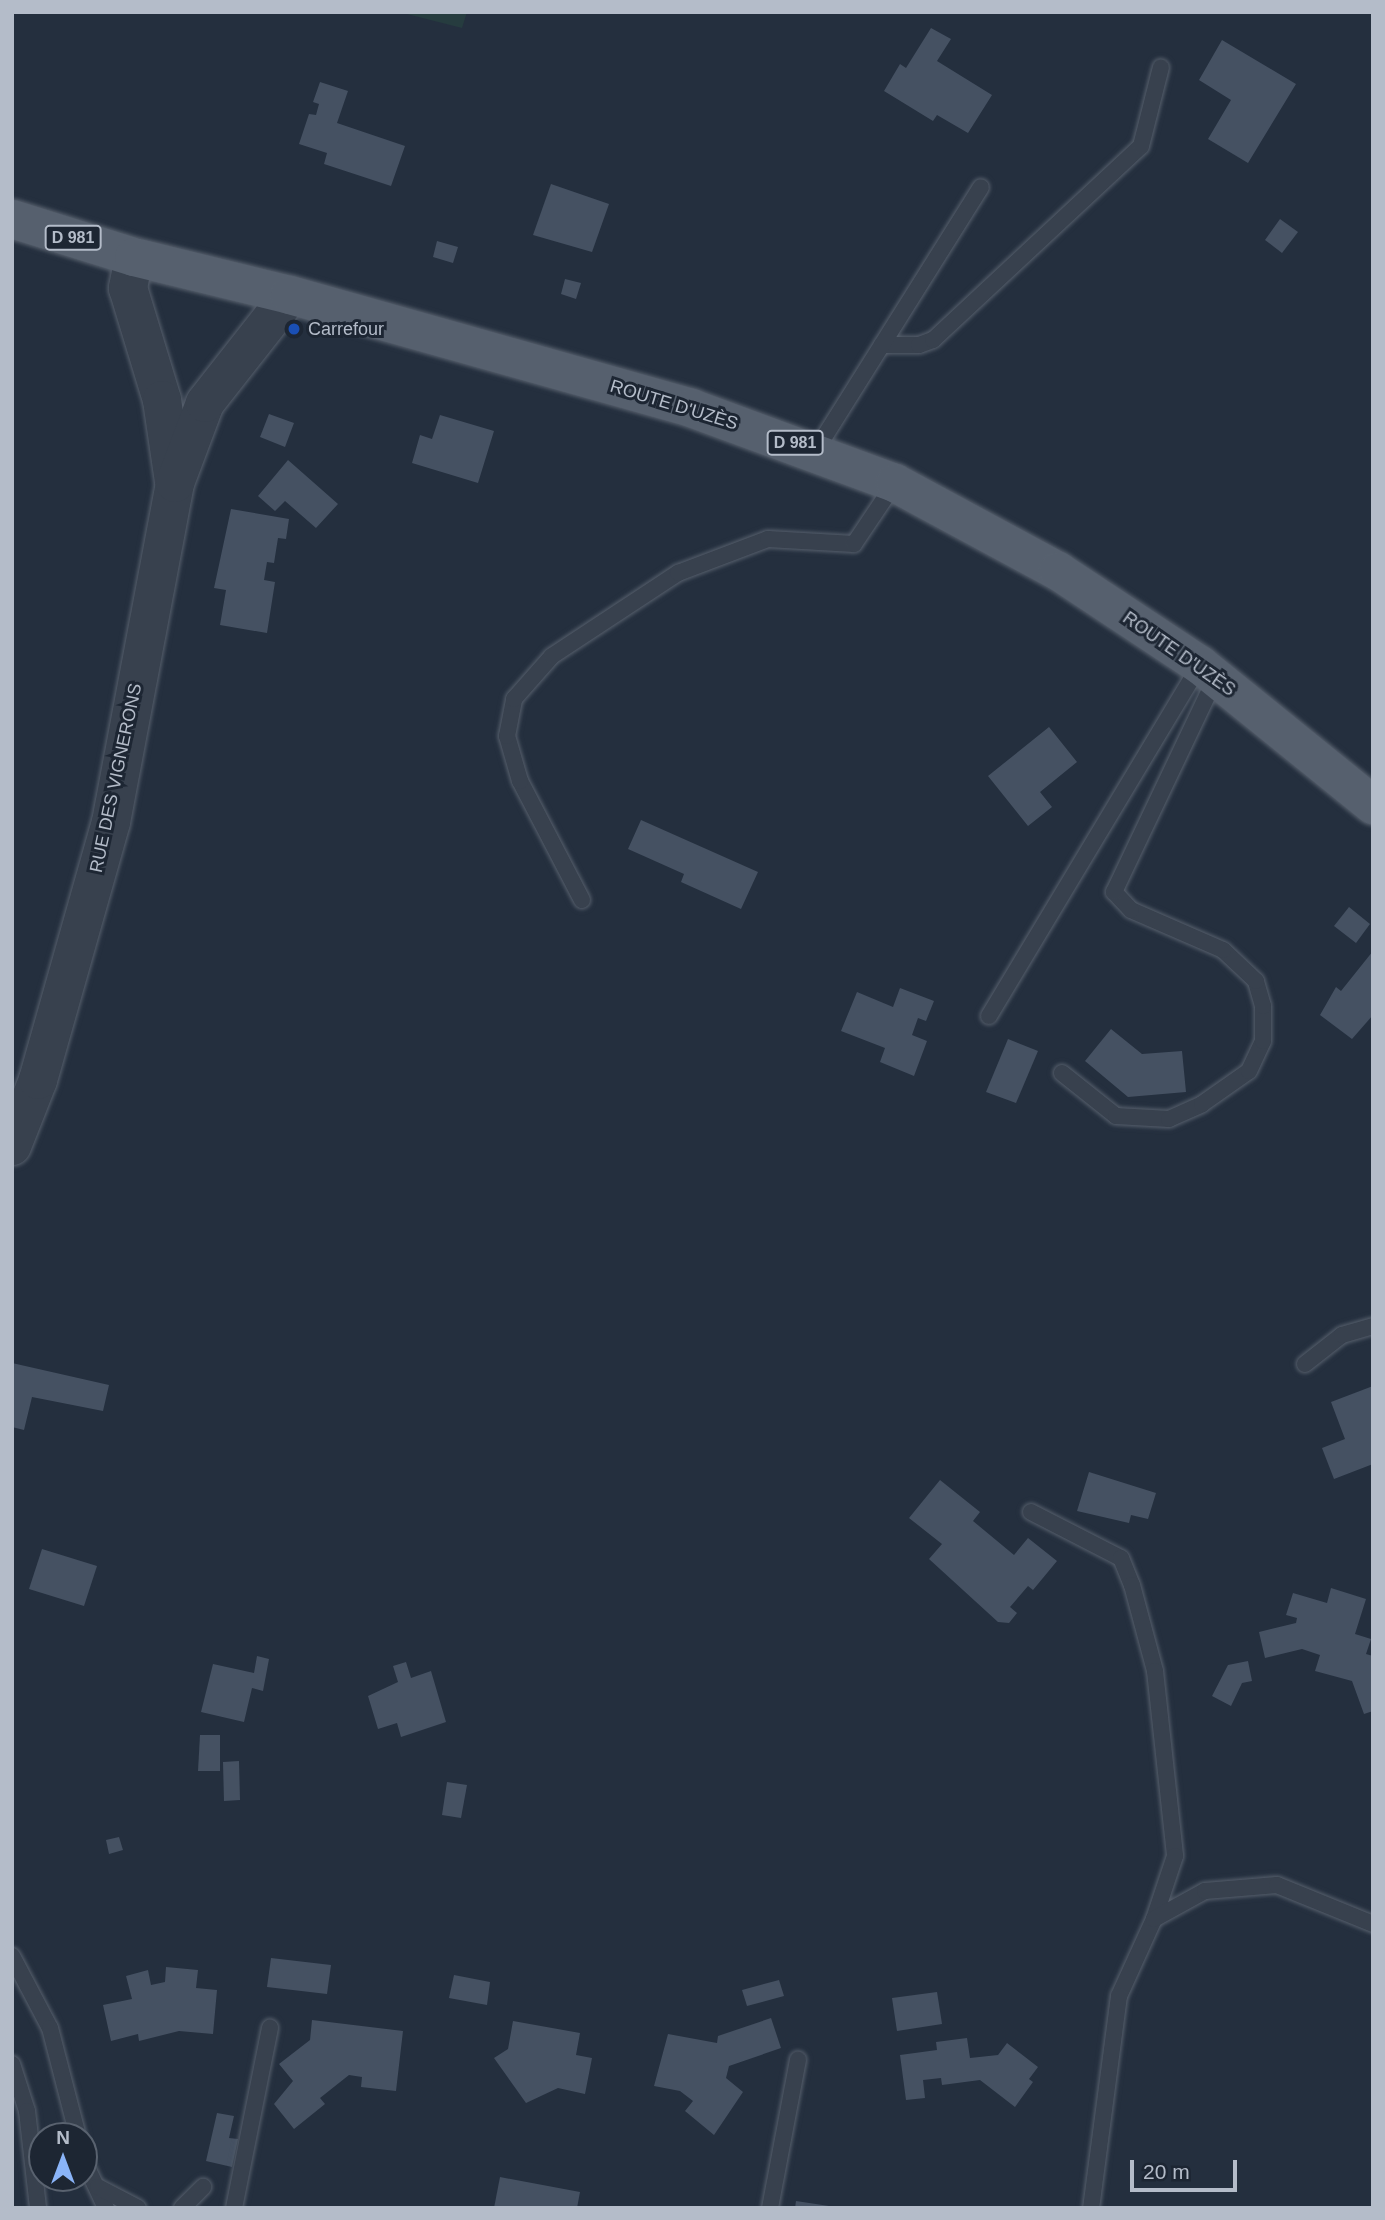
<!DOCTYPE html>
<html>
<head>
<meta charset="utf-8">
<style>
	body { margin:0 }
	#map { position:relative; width:1385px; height:2220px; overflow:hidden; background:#242f3e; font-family:Helvetica,sans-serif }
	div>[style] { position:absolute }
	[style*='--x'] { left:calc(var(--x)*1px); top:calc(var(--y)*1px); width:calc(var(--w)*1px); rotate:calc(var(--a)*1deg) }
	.green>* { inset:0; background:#263c3f }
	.building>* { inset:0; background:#455162 }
	.roads { filter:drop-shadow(0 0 2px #565f6c) drop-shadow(0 0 2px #565f6c) }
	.service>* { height:16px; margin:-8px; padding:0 8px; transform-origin:8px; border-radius:8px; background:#38414e }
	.tertiary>* { height:38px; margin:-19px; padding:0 19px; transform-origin:19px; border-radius:19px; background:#38414e }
	.primary>* { height:38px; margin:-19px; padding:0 19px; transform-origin:19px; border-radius:19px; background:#56606e }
	.dots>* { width:19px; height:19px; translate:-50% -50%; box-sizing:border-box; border:4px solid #1d2633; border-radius:50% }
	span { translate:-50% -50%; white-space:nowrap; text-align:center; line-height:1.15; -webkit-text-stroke:6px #1d2633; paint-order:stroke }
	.shield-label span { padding:2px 5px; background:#1d2633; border:2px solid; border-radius:5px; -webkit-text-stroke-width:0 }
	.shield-label { font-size:16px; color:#b4bcc9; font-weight:700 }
	.poi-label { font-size:18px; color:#b4bcc9 }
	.left { translate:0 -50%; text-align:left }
	.street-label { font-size:18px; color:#b4bcc9 }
	.frame { position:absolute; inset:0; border:14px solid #b4bcc9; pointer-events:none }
	.north { position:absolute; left:28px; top:2122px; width:70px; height:70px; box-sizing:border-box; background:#1d2633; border:2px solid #59626f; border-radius:50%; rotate:0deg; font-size:19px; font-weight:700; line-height:28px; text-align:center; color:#b4bcc9 }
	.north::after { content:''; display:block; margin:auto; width:24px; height:32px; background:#8ab4f8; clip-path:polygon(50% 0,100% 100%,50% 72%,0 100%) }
	.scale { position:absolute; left:1130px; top:2160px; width:107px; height:32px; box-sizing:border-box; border:4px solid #b4bcc9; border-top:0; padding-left:9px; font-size:21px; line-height:24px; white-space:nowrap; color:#b4bcc9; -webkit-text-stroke:5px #1d2633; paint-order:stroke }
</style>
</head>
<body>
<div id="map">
	<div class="green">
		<i style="clip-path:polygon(399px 12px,467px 12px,462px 28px)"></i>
	</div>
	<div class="building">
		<i style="clip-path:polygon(931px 28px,951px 39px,937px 61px,992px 95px,968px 133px,937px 115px,933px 121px,884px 91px,900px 64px,906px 68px)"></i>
		<i style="clip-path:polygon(1222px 40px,1296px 84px,1248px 163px,1208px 139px,1231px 100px,1199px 80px)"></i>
		<i style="clip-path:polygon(320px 82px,348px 91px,337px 123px,405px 146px,391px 186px,324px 164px,327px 153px,299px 144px,309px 114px,316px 115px,319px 104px,313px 102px)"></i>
		<i style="clip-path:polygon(551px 184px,609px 204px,592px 252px,533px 235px)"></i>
		<i style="clip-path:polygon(1280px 219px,1298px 232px,1282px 253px,1265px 240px)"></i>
		<i style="clip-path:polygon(437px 241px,458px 247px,453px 263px,433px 257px)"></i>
		<i style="clip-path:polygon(565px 279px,581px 283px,576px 299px,561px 294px)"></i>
		<i style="clip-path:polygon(269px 414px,294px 423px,285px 447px,260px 437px)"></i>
		<i style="clip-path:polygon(440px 415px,494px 431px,478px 483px,412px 463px,420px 435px,432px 439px)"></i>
		<i style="clip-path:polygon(288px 460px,338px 504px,316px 528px,285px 501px,275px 511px,258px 496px)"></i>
		<i style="clip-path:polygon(231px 509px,289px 519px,286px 539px,278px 538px,274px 563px,267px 562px,264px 580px,275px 582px,267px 633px,220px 625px,226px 590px,214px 588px)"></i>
		<i style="clip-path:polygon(1049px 727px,1077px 762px,1040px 792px,1052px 807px,1028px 826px,988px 776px)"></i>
		<i style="clip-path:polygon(641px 820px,758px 872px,741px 909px,681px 882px,684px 874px,628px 849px)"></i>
		<i style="clip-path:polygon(1349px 907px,1370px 924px,1356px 943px,1334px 926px)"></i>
		<i style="clip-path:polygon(1373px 951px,1373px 1015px,1352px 1039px,1320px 1015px,1336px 987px,1341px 991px)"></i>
		<i style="clip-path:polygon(900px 988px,934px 1001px,926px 1021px,918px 1018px,912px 1035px,927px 1041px,914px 1076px,880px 1062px,885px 1048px,841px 1031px,857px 992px,893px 1007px)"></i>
		<i style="clip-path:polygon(1111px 1029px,1142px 1054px,1182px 1051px,1186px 1092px,1128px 1097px,1085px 1061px)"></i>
		<i style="clip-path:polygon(1008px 1039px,1038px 1051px,1016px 1103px,986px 1092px)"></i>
		<i style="clip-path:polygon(12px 1363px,109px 1385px,103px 1411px,32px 1397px,24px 1430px,12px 1427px)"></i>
		<i style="clip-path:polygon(1373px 1386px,1373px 1464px,1334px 1479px,1322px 1448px,1345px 1439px,1331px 1402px)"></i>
		<i style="clip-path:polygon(1089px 1472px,1156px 1493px,1148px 1519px,1131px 1515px,1129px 1523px,1077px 1511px)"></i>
		<i style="clip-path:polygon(940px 1480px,980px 1512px,973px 1521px,1014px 1555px,1028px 1538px,1057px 1561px,1033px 1590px,1028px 1586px,1010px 1607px,1017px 1613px,1009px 1623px,998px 1622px,929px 1559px,942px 1544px,909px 1518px)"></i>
		<i style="clip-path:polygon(42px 1549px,97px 1566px,84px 1606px,29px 1589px)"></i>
		<i style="clip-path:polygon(1331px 1588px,1366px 1599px,1355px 1634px,1371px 1639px,1366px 1654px,1373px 1656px,1373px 1711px,1364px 1714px,1352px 1681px,1315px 1671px,1320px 1655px,1302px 1649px,1265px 1658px,1259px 1632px,1296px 1623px,1297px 1618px,1286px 1615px,1293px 1593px,1327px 1603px)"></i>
		<i style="clip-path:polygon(257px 1656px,269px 1659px,263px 1691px,252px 1688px,244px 1722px,201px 1712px,213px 1664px,254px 1673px)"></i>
		<i style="clip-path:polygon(1248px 1661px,1252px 1681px,1242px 1683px,1231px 1706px,1212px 1696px,1228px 1665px)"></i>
		<i style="clip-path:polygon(406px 1662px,411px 1678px,431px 1671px,446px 1722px,401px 1737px,397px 1723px,378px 1729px,368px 1696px,398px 1682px,393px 1666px)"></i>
		<i style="clip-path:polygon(200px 1735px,220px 1735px,220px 1771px,198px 1771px)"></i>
		<i style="clip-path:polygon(239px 1761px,240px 1800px,224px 1801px,223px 1762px)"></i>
		<i style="clip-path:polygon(447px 1782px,467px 1785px,461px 1818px,442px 1815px)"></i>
		<i style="clip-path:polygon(119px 1837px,123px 1850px,109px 1854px,106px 1840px)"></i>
		<i style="clip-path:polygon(271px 1958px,331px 1965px,327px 1994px,267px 1987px)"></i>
		<i style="clip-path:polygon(166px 1967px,198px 1970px,196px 1988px,217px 1990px,213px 2034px,179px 2031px,139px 2041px,138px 2034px,111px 2041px,103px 2005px,132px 1999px,126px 1976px,148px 1970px,151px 1985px,165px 1982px)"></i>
		<i style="clip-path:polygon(454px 1975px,490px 1982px,487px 2005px,449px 1998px)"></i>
		<i style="clip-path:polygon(779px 1980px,784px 1996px,747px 2006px,742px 1990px)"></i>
		<i style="clip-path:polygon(937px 1992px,942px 2024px,897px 2031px,892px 1998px)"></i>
		<i style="clip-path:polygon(771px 2018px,781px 2048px,729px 2066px,726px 2078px,743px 2092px,714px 2135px,685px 2111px,693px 2101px,680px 2091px,654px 2086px,668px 2034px,717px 2043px,718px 2036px)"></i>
		<i style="clip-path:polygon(312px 2020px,403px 2031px,396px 2091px,361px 2087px,362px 2077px,349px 2075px,320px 2098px,325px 2104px,294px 2129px,274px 2104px,293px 2081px,279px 2064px,310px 2040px)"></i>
		<i style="clip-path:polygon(513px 2021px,580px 2033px,576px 2055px,592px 2058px,585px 2094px,558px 2088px,526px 2103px,494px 2058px,508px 2049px)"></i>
		<i style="clip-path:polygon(967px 2038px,970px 2058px,998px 2055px,1007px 2043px,1038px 2067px,1029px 2079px,1033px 2082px,1015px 2107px,980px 2080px,942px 2085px,941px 2078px,923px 2080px,925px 2098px,906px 2100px,900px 2055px,937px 2050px,936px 2042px)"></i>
		<i style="clip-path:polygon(217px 2113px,234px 2116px,229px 2138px,238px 2139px,232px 2167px,206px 2161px)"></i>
		<i style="clip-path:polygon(500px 2177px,580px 2192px,577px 2208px,494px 2208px)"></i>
		<i style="clip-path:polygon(796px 2201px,829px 2206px,828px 2208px,795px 2208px)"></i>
	</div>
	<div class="roads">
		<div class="service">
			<i style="--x:882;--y:345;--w:37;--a:0"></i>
			<i style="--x:919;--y:345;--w:15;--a:-20"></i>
			<i style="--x:933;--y:340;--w:284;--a:-43"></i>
			<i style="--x:1141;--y:146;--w:81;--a:-75.8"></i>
			<i style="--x:816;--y:450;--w:310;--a:-57.9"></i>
			<i style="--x:582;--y:900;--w:134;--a:-117.5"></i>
			<i style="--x:520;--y:781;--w:47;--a:-106.1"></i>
			<i style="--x:507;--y:736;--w:38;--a:-79"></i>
			<i style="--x:514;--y:699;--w:57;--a:-48.5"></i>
			<i style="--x:552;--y:656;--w:151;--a:-33.4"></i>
			<i style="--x:678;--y:573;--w:96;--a:-20.7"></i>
			<i style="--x:768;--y:539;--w:86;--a:3.3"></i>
			<i style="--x:854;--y:544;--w:73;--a:-56.1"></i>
			<i style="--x:989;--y:1016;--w:410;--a:-59"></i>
			<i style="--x:1062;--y:1073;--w:69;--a:38.5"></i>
			<i style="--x:1116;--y:1116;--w:53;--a:3.2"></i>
			<i style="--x:1169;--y:1119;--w:36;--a:-24"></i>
			<i style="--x:1202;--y:1104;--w:57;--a:-35.1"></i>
			<i style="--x:1249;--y:1071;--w:33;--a:-65"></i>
			<i style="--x:1263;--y:1041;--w:35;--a:-90"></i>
			<i style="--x:1263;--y:1006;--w:26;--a:-106"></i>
			<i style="--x:1256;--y:981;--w:45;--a:-136.8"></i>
			<i style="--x:1223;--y:950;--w:100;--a:-156.5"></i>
			<i style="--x:1131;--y:910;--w:25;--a:-133"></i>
			<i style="--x:1114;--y:892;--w:238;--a:-64.6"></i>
			<i style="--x:1305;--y:1364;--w:47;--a:-38.1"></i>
			<i style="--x:1342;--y:1335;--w:32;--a:-16"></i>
			<i style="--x:1031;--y:1512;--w:101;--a:27.1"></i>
			<i style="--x:1121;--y:1558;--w:29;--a:68"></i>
			<i style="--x:1132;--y:1585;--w:89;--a:75"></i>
			<i style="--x:1155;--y:1671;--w:186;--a:83.8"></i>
			<i style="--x:1175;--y:1856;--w:66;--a:108.4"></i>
			<i style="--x:1154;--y:1919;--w:85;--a:114.4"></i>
			<i style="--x:1119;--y:1996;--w:214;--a:97.5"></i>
			<i style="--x:1154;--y:1919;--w:58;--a:-28.8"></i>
			<i style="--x:1205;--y:1891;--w:72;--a:-4.8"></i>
			<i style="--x:1277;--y:1885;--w:104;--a:22.1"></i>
			<i style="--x:12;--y:1956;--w:81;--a:62.2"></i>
			<i style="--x:50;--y:2028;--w:112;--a:75.5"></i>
			<i style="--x:12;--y:2064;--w:49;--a:72.3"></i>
			<i style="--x:27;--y:2111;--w:98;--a:83.5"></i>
			<i style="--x:84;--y:2161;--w:52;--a:64.9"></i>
			<i style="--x:98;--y:2187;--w:45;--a:27.7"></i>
			<i style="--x:182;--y:2208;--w:30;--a:-45"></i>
			<i style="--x:234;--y:2208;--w:184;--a:-78.7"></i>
			<i style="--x:770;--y:2208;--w:151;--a:-79.3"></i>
		</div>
		<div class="tertiary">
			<i style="--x:134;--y:257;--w:32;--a:101"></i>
			<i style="--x:128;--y:288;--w:117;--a:73.1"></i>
			<i style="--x:162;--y:400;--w:82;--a:81.6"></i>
			<i style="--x:12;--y:1146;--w:71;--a:-68.5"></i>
			<i style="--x:38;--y:1080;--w:268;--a:-74.2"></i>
			<i style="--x:111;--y:822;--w:345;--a:-79.3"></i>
			<i style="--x:175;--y:483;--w:85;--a:-69.4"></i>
			<i style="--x:205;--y:403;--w:137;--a:-51.8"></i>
		</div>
		<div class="primary">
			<i style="--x:12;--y:219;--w:128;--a:17.3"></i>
			<i style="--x:134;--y:257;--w:161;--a:13.7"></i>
			<i style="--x:290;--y:295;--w:417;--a:15.7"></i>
			<i style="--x:691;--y:408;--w:217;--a:20.2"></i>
			<i style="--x:895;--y:483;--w:185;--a:28.4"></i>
			<i style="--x:1058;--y:571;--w:170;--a:33.5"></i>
			<i style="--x:1200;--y:665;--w:223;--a:39"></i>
		</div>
	</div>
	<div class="dots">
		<i style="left:294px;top:329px;background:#1a4fb4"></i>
	</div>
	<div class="shield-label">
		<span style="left:73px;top:238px">D 981</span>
		<span style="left:795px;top:443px">D 981</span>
	</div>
	<div class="poi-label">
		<span class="left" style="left:308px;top:329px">Carrefour</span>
	</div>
	<div class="street-label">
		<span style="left:674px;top:405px;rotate:17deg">ROUTE D'UZÈS</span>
		<span style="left:1179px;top:654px;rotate:35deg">ROUTE D'UZÈS</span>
		<span style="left:116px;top:778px;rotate:-78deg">RUE DES VIGNERONS</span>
	</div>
	<div class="frame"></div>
	<div class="north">N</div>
	<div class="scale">20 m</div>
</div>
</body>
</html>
